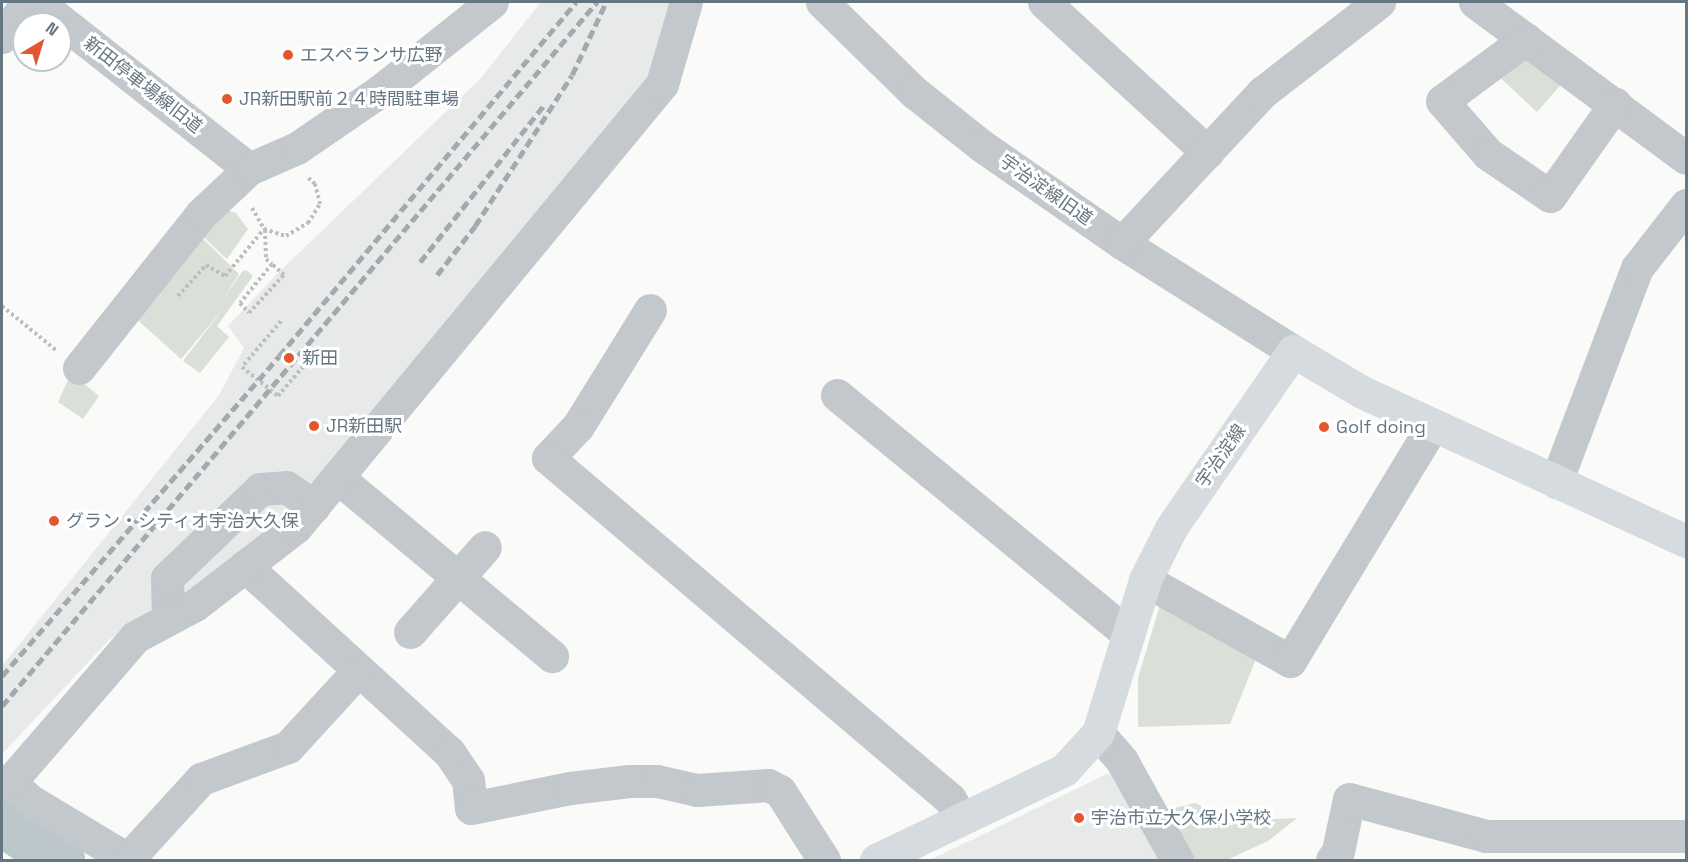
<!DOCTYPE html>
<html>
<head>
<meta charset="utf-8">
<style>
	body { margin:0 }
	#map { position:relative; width:1688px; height:862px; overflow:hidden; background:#fafaf8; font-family:"Space Grotesk","Noto Sans JP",sans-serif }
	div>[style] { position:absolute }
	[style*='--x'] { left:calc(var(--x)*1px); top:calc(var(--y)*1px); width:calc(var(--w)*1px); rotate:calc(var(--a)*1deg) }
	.built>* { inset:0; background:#e8e9e9 }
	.green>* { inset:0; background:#dadfd7 }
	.river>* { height:50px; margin:-25px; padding:0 25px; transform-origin:25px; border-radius:25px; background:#bbc7cb }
	.path>* { height:4px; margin-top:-2px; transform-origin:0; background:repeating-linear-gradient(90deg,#bbbfc2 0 3px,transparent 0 6px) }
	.minor>* { height:33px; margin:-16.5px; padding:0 16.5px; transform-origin:16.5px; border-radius:16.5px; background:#c3c8cc }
	.major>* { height:33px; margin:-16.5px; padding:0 16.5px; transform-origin:16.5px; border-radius:16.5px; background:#d6dbdf }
	.rail>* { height:4.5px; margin-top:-2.25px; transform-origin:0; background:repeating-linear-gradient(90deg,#a2aab0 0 9px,transparent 0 13.5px) }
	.dots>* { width:16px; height:16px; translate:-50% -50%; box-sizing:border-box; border:3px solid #fff; border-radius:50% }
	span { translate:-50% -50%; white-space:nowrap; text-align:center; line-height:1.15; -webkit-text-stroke:6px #fff; paint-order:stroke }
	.poi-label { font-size:18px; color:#657683 }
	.left { translate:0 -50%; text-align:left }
	.street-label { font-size:18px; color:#657683 }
	.frame { position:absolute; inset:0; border:3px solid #657683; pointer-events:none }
	.north { position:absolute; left:12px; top:12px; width:60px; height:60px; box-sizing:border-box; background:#fff; border:2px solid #c1c8cd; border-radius:50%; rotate:38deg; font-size:16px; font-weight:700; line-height:24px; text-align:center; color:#657683 }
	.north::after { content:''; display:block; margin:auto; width:21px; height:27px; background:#e4572e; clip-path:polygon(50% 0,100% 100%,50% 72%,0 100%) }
</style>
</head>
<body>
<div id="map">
	<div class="built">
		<i style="clip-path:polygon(541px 2px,675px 2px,655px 76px,287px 526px,164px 610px,109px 640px,3px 753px,2px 666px,219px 395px,244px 348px,228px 326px,277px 274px,481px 78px)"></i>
		<i style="clip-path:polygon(1109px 773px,1117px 775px,1167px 860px,930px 860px)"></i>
	</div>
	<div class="green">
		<i style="clip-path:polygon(1529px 55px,1565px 80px,1537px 112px,1494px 72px)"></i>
		<i style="clip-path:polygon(223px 209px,236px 213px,248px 229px,227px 259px,199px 233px)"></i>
		<i style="clip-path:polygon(198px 234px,239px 274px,223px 299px,242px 272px,246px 270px,253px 276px,217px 326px,229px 337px,200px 373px,183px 361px,223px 309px,181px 359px,132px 315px)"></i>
		<i style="clip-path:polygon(71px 373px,99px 396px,83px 419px,58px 402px)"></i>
		<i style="clip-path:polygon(1160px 605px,1258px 654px,1230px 724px,1138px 727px,1138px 678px)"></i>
		<i style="clip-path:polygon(1195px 803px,1231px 821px,1297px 818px,1268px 841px,1227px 860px,1194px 860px,1166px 810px)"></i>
	</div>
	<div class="river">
		<i style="--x:2;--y:821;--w:70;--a:33.9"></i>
	</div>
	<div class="path">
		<i style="--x:252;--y:208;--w:24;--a:60"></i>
		<i style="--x:264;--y:229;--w:23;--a:18"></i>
		<i style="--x:286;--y:236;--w:26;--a:-31"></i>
		<i style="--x:308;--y:223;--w:22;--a:-58"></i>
		<i style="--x:320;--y:204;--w:21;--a:-104"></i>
		<i style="--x:315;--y:184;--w:12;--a:-138"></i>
		<i style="--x:265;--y:230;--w:29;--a:88"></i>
		<i style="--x:266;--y:259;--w:8;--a:40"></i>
		<i style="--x:272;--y:264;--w:50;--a:129.4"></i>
		<i style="--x:240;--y:303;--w:13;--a:48"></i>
		<i style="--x:249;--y:313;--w:52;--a:-47.4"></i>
		<i style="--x:284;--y:275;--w:16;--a:-137"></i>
		<i style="--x:178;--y:296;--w:42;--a:-47.9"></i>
		<i style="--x:206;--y:265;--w:22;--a:30"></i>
		<i style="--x:225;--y:276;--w:61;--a:-50.3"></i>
		<i style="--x:2;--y:306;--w:71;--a:39.3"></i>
		<i style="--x:281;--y:321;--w:60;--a:130.3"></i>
		<i style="--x:242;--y:367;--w:46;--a:38.9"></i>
		<i style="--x:278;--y:396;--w:60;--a:-49.7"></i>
	</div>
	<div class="minor">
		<i style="--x:37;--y:2;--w:270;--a:38.2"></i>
		<i style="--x:822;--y:2;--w:129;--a:44.4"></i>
		<i style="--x:914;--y:92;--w:87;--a:38.5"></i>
		<i style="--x:982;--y:146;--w:170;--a:34.7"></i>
		<i style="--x:1122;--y:243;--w:202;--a:32.3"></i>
		<i style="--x:1044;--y:2;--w:222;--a:42.6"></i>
		<i style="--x:1475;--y:2;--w:262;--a:36.5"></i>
		<i style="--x:2;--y:37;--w:44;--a:-53.4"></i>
		<i style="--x:1526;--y:39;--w:104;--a:143.6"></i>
		<i style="--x:1442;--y:101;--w:70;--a:49"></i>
		<i style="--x:1488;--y:154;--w:75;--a:34.1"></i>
		<i style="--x:1550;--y:196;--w:113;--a:-54.8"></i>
		<i style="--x:1122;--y:243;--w:207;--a:-47"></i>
		<i style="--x:1263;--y:92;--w:147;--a:-37.8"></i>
		<i style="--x:650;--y:310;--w:137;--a:121.8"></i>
		<i style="--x:578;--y:426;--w:44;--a:133.2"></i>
		<i style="--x:548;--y:458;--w:527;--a:40.31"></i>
		<i style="--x:950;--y:799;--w:22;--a:60"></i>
		<i style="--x:79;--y:368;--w:196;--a:-51.6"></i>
		<i style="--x:201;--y:214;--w:66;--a:-43.2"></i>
		<i style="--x:249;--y:169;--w:52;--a:-23.6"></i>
		<i style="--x:297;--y:148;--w:101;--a:-34.5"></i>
		<i style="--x:380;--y:91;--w:143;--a:-38.5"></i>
		<i style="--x:837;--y:395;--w:377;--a:39.4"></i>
		<i style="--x:337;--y:477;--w:280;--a:39.8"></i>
		<i style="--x:1556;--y:482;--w:229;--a:-69.3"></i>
		<i style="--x:1637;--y:268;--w:80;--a:-52.1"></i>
		<i style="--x:245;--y:566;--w:276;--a:42.4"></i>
		<i style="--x:449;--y:752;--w:34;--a:56"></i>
		<i style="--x:468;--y:780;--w:28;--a:84"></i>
		<i style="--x:471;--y:808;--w:101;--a:-11.4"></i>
		<i style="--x:570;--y:788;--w:60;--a:-6.7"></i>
		<i style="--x:630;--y:781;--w:27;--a:0"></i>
		<i style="--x:657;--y:781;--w:41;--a:12.7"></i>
		<i style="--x:697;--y:790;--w:71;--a:-4"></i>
		<i style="--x:768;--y:785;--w:13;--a:27"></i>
		<i style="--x:780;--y:791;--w:82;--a:57.5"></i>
		<i style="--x:1145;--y:580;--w:166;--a:29.2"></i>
		<i style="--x:1290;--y:661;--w:276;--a:-58.8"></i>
		<i style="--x:168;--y:619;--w:41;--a:-91.4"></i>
		<i style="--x:167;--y:578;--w:129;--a:-43.7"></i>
		<i style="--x:260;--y:489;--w:26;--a:-4"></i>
		<i style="--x:286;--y:487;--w:34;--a:34"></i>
		<i style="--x:410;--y:632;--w:113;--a:-48.6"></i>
		<i style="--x:1098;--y:733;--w:37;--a:49"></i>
		<i style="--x:1122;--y:761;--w:113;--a:60.9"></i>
		<i style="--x:2;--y:781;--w:8;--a:7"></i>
		<i style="--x:10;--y:782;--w:26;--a:43"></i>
		<i style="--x:29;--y:800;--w:117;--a:31"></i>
		<i style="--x:10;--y:782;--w:191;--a:-49.2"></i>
		<i style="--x:135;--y:637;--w:68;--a:-28.1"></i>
		<i style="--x:195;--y:605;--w:128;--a:-37.7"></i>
		<i style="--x:296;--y:527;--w:575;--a:-50.44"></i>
		<i style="--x:662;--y:84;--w:85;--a:-73.7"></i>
		<i style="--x:127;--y:860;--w:110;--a:-47.6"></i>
		<i style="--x:201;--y:779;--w:93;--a:-20.2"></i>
		<i style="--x:288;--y:747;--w:102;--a:-47.4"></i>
		<i style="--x:1332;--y:860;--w:11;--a:-56"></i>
		<i style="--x:1338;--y:851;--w:53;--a:-78.1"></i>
		<i style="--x:1349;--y:799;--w:142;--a:15.1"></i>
		<i style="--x:1486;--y:836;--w:200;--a:0"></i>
	</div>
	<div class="major">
		<i style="--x:876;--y:860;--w:208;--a:-25.6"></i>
		<i style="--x:1064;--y:770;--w:50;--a:-47.4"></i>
		<i style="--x:1098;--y:733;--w:160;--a:-72.9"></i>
		<i style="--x:1145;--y:580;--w:58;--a:-63.4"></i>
		<i style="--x:1171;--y:528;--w:215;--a:-55.4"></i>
		<i style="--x:1293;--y:351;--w:80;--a:30.7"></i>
		<i style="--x:1362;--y:392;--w:357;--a:24.7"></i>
	</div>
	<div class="rail">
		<i style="--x:420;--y:262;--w:200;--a:-51.7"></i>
		<i style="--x:437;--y:275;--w:62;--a:-52.2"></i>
		<i style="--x:475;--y:226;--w:179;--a:-57.3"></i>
		<i style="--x:572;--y:75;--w:81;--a:-65"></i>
		<i style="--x:2;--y:676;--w:423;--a:-49.1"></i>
		<i style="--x:279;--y:356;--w:462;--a:-50"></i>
		<i style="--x:2;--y:706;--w:922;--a:-49.8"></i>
	</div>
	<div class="dots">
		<i style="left:288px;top:55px;background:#e4572e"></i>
		<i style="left:227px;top:99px;background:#e4572e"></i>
		<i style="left:289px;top:358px;background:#e4572e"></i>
		<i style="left:314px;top:426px;background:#e4572e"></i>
		<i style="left:1324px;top:427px;background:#e4572e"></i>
		<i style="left:54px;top:521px;background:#e4572e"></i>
		<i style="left:1079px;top:818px;background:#e4572e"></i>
	</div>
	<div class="poi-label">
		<span class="left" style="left:300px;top:55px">エスペランサ広野</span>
		<span class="left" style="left:239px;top:99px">JR新田駅前２４時間駐車場</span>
		<span class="left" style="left:302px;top:358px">新田</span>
		<span class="left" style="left:326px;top:426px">JR新田駅</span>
		<span class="left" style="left:1336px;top:427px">Golf doing</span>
		<span class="left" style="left:66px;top:521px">グラン・シティオ宇治大久保</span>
		<span class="left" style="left:1091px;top:818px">宇治市立大久保小学校</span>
	</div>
	<div class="street-label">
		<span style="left:143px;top:85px;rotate:38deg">新田停車場線旧道</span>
		<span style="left:1046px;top:190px;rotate:35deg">宇治淀線旧道</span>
		<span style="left:1221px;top:456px;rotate:-55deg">宇治淀線</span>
	</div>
	<div class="frame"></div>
	<div class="north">N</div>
</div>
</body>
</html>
